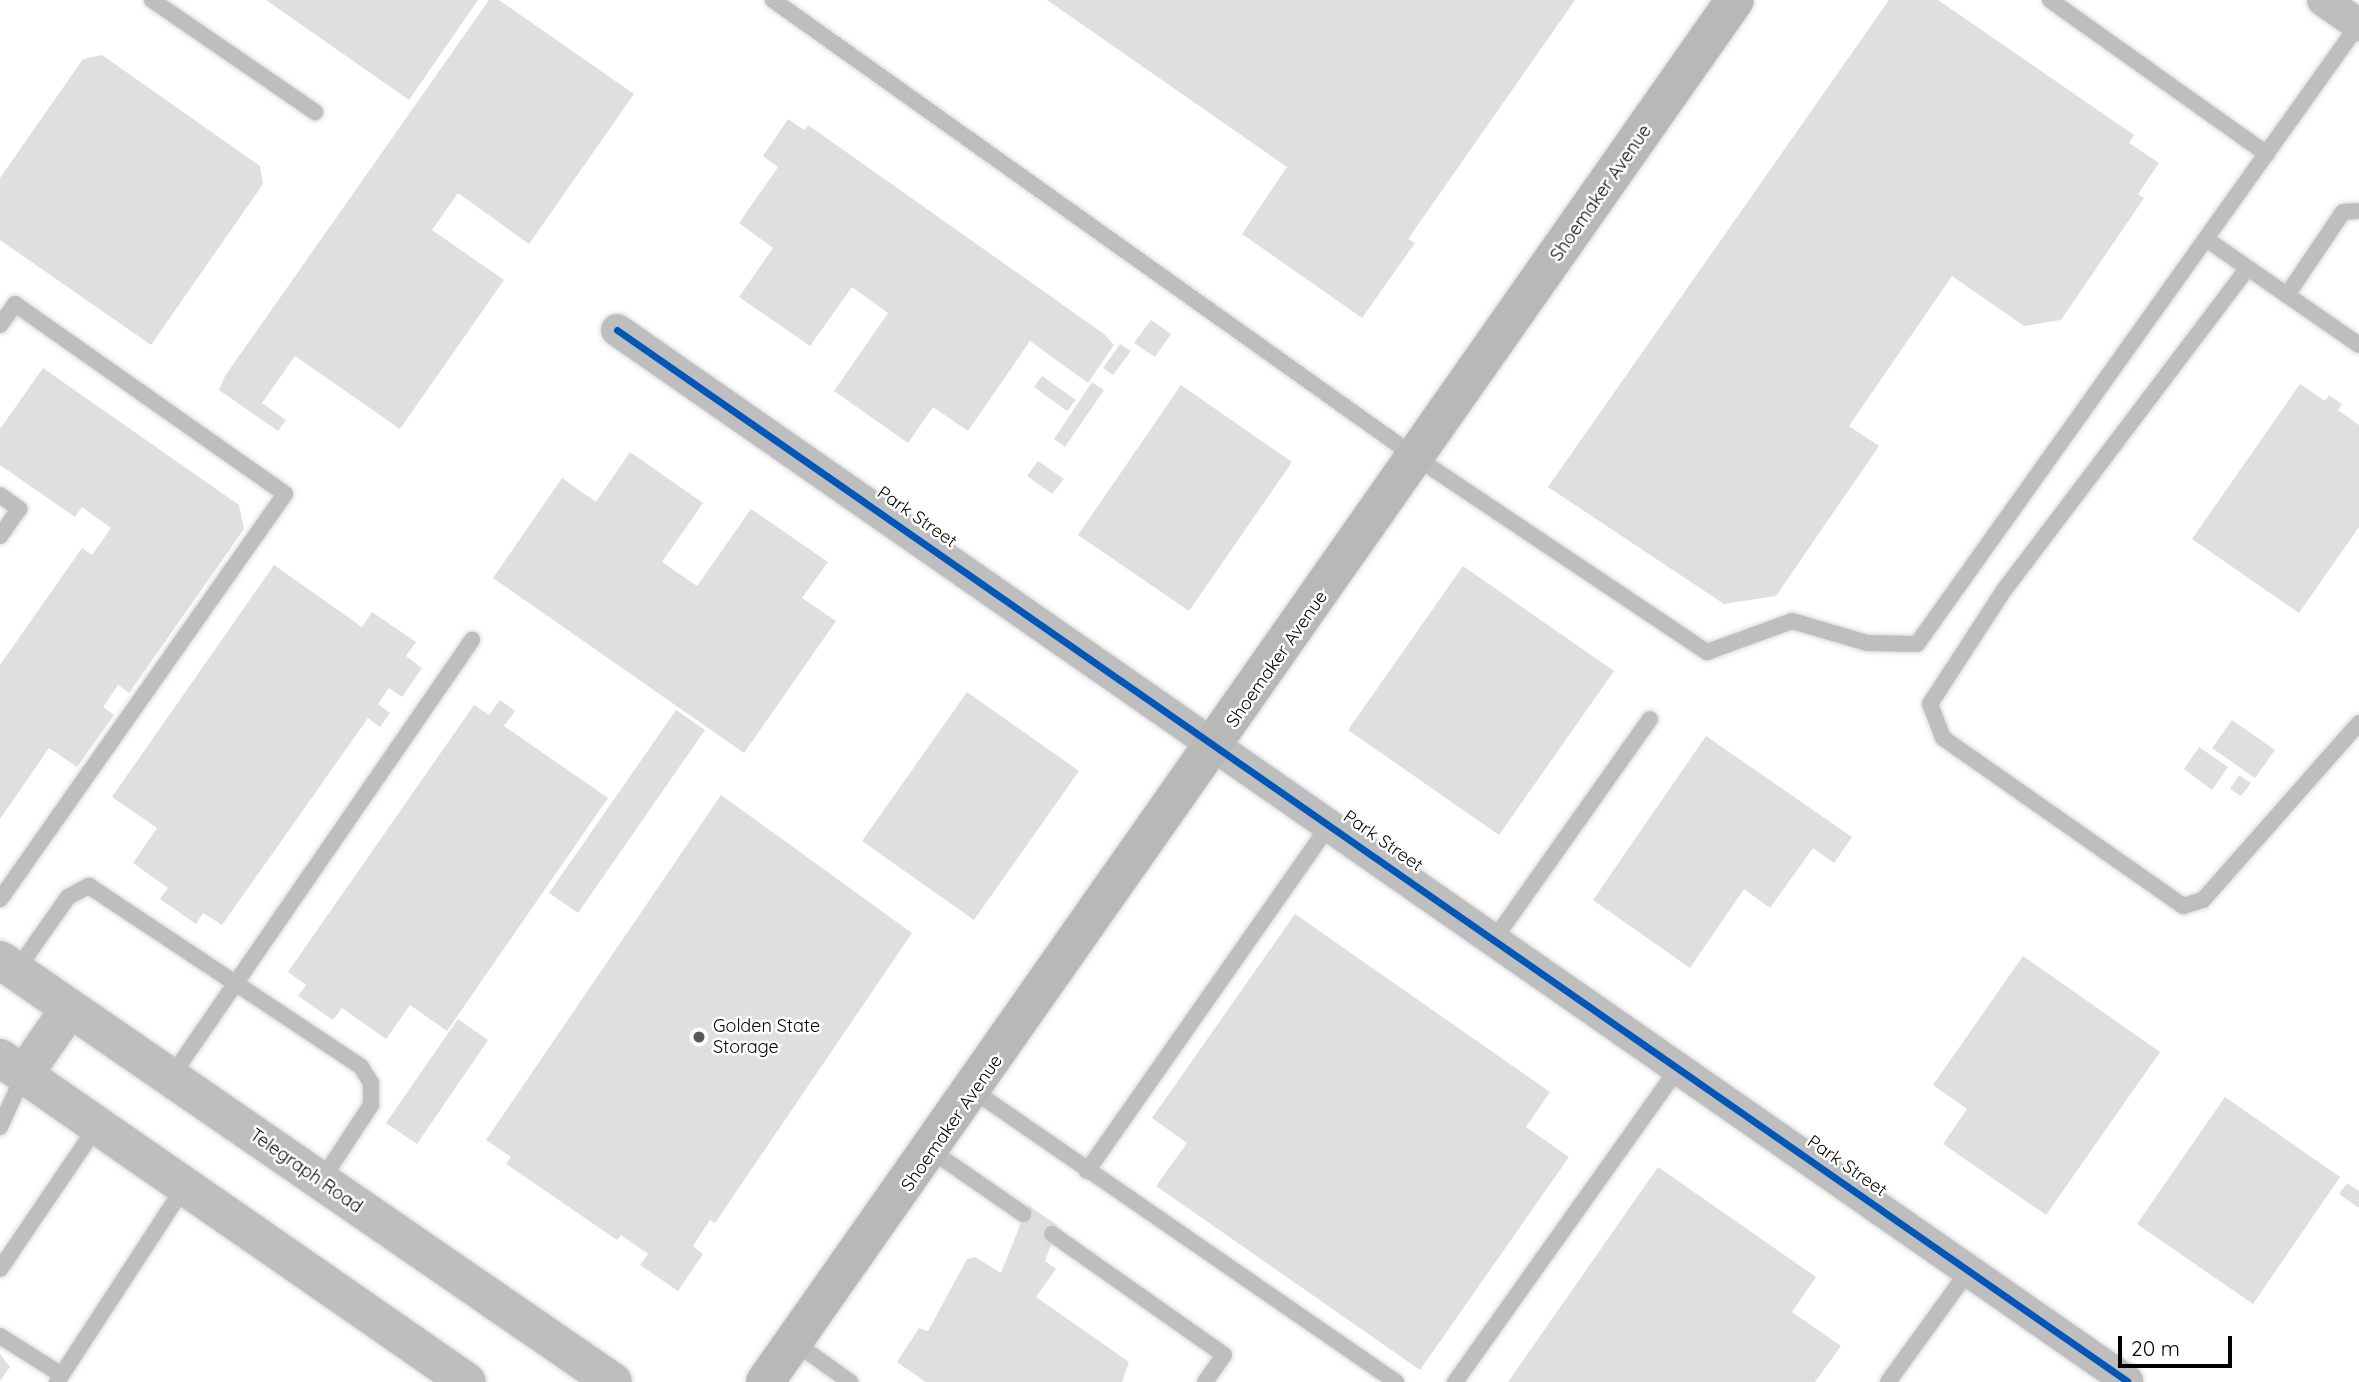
<!DOCTYPE html>
<html>
<head>
<meta charset="utf-8">
<style>
	body { margin:0 }
	#map { position:relative; width:2359px; height:1382px; overflow:hidden; background:#fff; font-family:Quicksand,sans-serif }
	div>[style] { position:absolute }
	[style*='--x'] { left:calc(var(--x)*1px); top:calc(var(--y)*1px); width:calc(var(--w)*1px); rotate:calc(var(--a)*1deg) }
	.building>* { inset:0; background:#dfdfdf }
	.roads { filter:drop-shadow(0 0 2px #dbdbdb) drop-shadow(0 0 2px #dbdbdb) }
	.service>* { height:16px; margin:-8px; padding:0 8px; transform-origin:8px; border-radius:8px; background:#bebebe }
	.minor>* { height:32px; margin:-16px; padding:0 16px; transform-origin:16px; border-radius:16px; background:#bebebe }
	.secondary>* { height:38px; margin:-19px; padding:0 19px; transform-origin:19px; border-radius:19px; background:#b8b8b8 }
	.primary>* { height:38px; margin:-19px; padding:0 19px; transform-origin:19px; border-radius:19px; background:#bebebe }
	.cycleway>* { height:7px; margin:-3.5px; padding:0 3.5px; transform-origin:3.5px; border-radius:3.5px; background:#0057b8 }
	.dots>* { width:19px; height:19px; translate:-50% -50%; box-sizing:border-box; border:4px solid #fff; border-radius:50% }
	span { translate:-50% -50%; white-space:nowrap; text-align:center; line-height:1.15; -webkit-text-stroke:5px #fff; paint-order:stroke }
	.street-label { font-size:18px; color:#000 }
	.poi-label { font-size:18px; color:#000 }
	.left { translate:0 -50%; text-align:left }
	.scale { position:absolute; left:2118px; top:1336px; width:114px; height:32px; box-sizing:border-box; border:4px solid #000; border-top:0; padding-left:9px; font-size:21px; line-height:24px; white-space:nowrap; color:#000; -webkit-text-stroke:5px #fff; paint-order:stroke }
</style>
</head>
<body>
<div id="map">
	<div class="building">
		<i style="clip-path:polygon(266px 0,478px 0,409px 100px)"></i>
		<i style="clip-path:polygon(489px 0,499px 0,634px 94px,529px 244px,458px 193px,432px 230px,504px 280px,400px 429px,295px 356px,262px 403px,286px 420px,278px 431px,219px 390px,225px 376px)"></i>
		<i style="clip-path:polygon(1047px 0,1575px 0,1408px 239px,1415px 243px,1362px 318px,1242px 234px,1287px 167px)"></i>
		<i style="clip-path:polygon(1889px 0,1938px 0,2134px 135px,2129px 143px,2159px 163px,2138px 194px,2144px 198px,2061px 320px,2024px 326px,1952px 276px,1849px 426px,1879px 446px,1776px 596px,1724px 604px,1548px 487px)"></i>
		<i style="clip-path:polygon(102px 55px,260px 166px,263px 184px,151px 345px,0 240px,0 178px,83px 59px)"></i>
		<i style="clip-path:polygon(788px 119px,804px 130px,808px 125px,1104px 334px,1114px 345px,1088px 383px,1030px 341px,968px 431px,933px 407px,908px 443px,834px 391px,888px 313px,852px 287px,810px 346px,739px 297px,773px 248px,739px 223px,778px 167px,763px 156px)"></i>
		<i style="clip-path:polygon(1151px 320px,1171px 334px,1155px 357px,1134px 343px)"></i>
		<i style="clip-path:polygon(1120px 344px,1131px 351px,1113px 375px,1103px 368px)"></i>
		<i style="clip-path:polygon(43px 368px,239px 505px,244px 529px,129px 693px,118px 685px,103px 707px,114px 715px,77px 767px,49px 748px,0 819px,0 665px,82px 548px,92px 555px,111px 528px,82px 507px,75px 517px,0 465px,0 429px)"></i>
		<i style="clip-path:polygon(1042px 376px,1076px 400px,1067px 411px,1034px 387px)"></i>
		<i style="clip-path:polygon(1092px 382px,1104px 390px,1065px 447px,1054px 439px)"></i>
		<i style="clip-path:polygon(2300px 384px,2325px 401px,2329px 395px,2342px 404px,2338px 410px,2359px 425px,2359px 527px,2299px 613px,2192px 539px)"></i>
		<i style="clip-path:polygon(1181px 385px,1292px 462px,1189px 611px,1078px 535px)"></i>
		<i style="clip-path:polygon(630px 452px,703px 503px,662px 562px,697px 586px,751px 509px,828px 562px,802px 598px,836px 621px,744px 753px,493px 578px,562px 478px,596px 502px)"></i>
		<i style="clip-path:polygon(1038px 461px,1064px 479px,1052px 494px,1027px 476px)"></i>
		<i style="clip-path:polygon(274px 565px,362px 627px,372px 612px,416px 642px,406px 656px,422px 668px,402px 697px,389px 688px,378px 704px,390px 713px,380px 727px,368px 718px,222px 925px,203px 913px,196px 924px,160px 899px,168px 888px,133px 863px,157px 828px,112px 797px)"></i>
		<i style="clip-path:polygon(1463px 566px,1614px 671px,1499px 835px,1348px 730px)"></i>
		<i style="clip-path:polygon(967px 692px,1079px 771px,974px 920px,862px 841px)"></i>
		<i style="clip-path:polygon(500px 700px,515px 711px,504px 726px,608px 798px,447px 1031px,410px 1005px,386px 1039px,342px 1008px,333px 1020px,298px 996px,306px 985px,288px 972px,474px 705px,489px 715px)"></i>
		<i style="clip-path:polygon(676px 710px,705px 730px,578px 913px,549px 893px)"></i>
		<i style="clip-path:polygon(2232px 720px,2275px 750px,2255px 778px,2212px 748px)"></i>
		<i style="clip-path:polygon(1706px 736px,1852px 837px,1834px 863px,1813px 848px,1770px 908px,1744px 889px,1690px 968px,1593px 900px)"></i>
		<i style="clip-path:polygon(2199px 747px,2228px 767px,2212px 790px,2184px 769px)"></i>
		<i style="clip-path:polygon(2239px 775px,2251px 783px,2241px 796px,2230px 789px)"></i>
		<i style="clip-path:polygon(721px 795px,912px 933px,715px 1223px,710px 1220px,693px 1246px,703px 1254px,678px 1291px,640px 1265px,648px 1254px,621px 1235px,617px 1240px,506px 1164px,511px 1157px,486px 1140px)"></i>
		<i style="clip-path:polygon(1295px 914px,1550px 1092px,1526px 1127px,1569px 1157px,1420px 1370px,1156px 1186px,1187px 1143px,1152px 1118px)"></i>
		<i style="clip-path:polygon(2023px 956px,2160px 1052px,2046px 1215px,1943px 1144px,1967px 1109px,1933px 1085px)"></i>
		<i style="clip-path:polygon(458px 1019px,488px 1040px,417px 1144px,386px 1123px)"></i>
		<i style="clip-path:polygon(2225px 1097px,2340px 1177px,2253px 1304px,2137px 1224px)"></i>
		<i style="clip-path:polygon(1658px 1167px,1816px 1277px,1792px 1312px,1841px 1346px,1815px 1382px,1508px 1382px)"></i>
		<i style="clip-path:polygon(2347px 1183px,2359px 1191px,2359px 1208px,2339px 1194px)"></i>
		<i style="clip-path:polygon(1028px 1205px,1058px 1226px,1045px 1261px,1056px 1269px,1036px 1297px,1129px 1362px,1122px 1382px,926px 1382px,897px 1362px,919px 1328px,928px 1331px,967px 1259px,975px 1257px,1001px 1273px)"></i>
		<i style="clip-path:polygon(0 1354px,10px 1367px,0 1381px)"></i>
	</div>
	<div class="roads">
		<div class="service">
			<i style="--x:152;--y:0;--w:198;--a:34.5"></i>
			<i style="--x:773;--y:0;--w:790;--a:35.42"></i>
			<i style="--x:1417;--y:458;--w:349;--a:33.8"></i>
			<i style="--x:1707;--y:652;--w:90;--a:-20"></i>
			<i style="--x:1792;--y:621;--w:78;--a:16.3"></i>
			<i style="--x:1867;--y:643;--w:50;--a:1.1"></i>
			<i style="--x:1917;--y:644;--w:760;--a:-54.53"></i>
			<i style="--x:2050;--y:0;--w:266;--a:35.4"></i>
			<i style="--x:2206;--y:239;--w:186;--a:34.7"></i>
			<i style="--x:2247;--y:269;--w:403;--a:127.1"></i>
			<i style="--x:2004;--y:590;--w:136;--a:123"></i>
			<i style="--x:1930;--y:704;--w:36;--a:69"></i>
			<i style="--x:1943;--y:738;--w:293;--a:35"></i>
			<i style="--x:2183;--y:906;--w:21;--a:-17"></i>
			<i style="--x:2203;--y:900;--w:236;--a:-48.6"></i>
			<i style="--x:2287;--y:295;--w:100;--a:-56"></i>
			<i style="--x:2343;--y:212;--w:16;--a:-4"></i>
			<i style="--x:0;--y:325;--w:26;--a:-54"></i>
			<i style="--x:15;--y:304;--w:330;--a:35.1"></i>
			<i style="--x:285;--y:494;--w:495;--a:125.1"></i>
			<i style="--x:0;--y:495;--w:24;--a:36"></i>
			<i style="--x:19;--y:509;--w:33;--a:125"></i>
			<i style="--x:1495;--y:938;--w:268;--a:-54.7"></i>
			<i style="--x:16;--y:971;--w:90;--a:-54.9"></i>
			<i style="--x:68;--y:897;--w:24;--a:-28"></i>
			<i style="--x:89;--y:886;--w:327;--a:33.6"></i>
			<i style="--x:361;--y:1067;--w:19;--a:58"></i>
			<i style="--x:371;--y:1083;--w:22;--a:90"></i>
			<i style="--x:371;--y:1105;--w:91;--a:123.3"></i>
			<i style="--x:171;--y:1077;--w:531;--a:-55.44"></i>
			<i style="--x:974;--y:1091;--w:513;--a:34.59"></i>
			<i style="--x:0;--y:1127;--w:58;--a:-65.6"></i>
			<i style="--x:932;--y:1151;--w:111;--a:34.7"></i>
			<i style="--x:1087;--y:1171;--w:425;--a:-55"></i>
			<i style="--x:1052;--y:1234;--w:210;--a:35.1"></i>
			<i style="--x:1224;--y:1355;--w:33;--a:125"></i>
			<i style="--x:0;--y:1269;--w:174;--a:-55.8"></i>
			<i style="--x:0;--y:1336;--w:73;--a:32.2"></i>
			<i style="--x:794;--y:1342;--w:69;--a:35.5"></i>
			<i style="--x:57;--y:1382;--w:233;--a:-56.9"></i>
			<i style="--x:1455;--y:1382;--w:387;--a:-54.6"></i>
			<i style="--x:1888;--y:1382;--w:138;--a:-54.1"></i>
		</div>
		<div class="minor">
			<i style="--x:2323;--y:0;--w:44;--a:34.8"></i>
			<i style="--x:617;--y:330;--w:1840;--a:34.84"></i>
		</div>
		<div class="secondary">
			<i style="--x:765;--y:1382;--w:1688;--a:-54.94"></i>
		</div>
		<div class="primary">
			<i style="--x:0;--y:960;--w:744;--a:34.54"></i>
			<i style="--x:0;--y:1058;--w:568;--a:34.75"></i>
			<i style="--x:24;--y:1074;--w:80;--a:-55.1"></i>
		</div>
	</div>
	<div class="cycleway">
		<i style="--x:617;--y:330;--w:1840;--a:34.84"></i>
	</div>
	<div class="dots">
		<i style="left:699px;top:1037px;background:#595959"></i>
	</div>
	<div class="street-label">
		<span style="left:1601px;top:193px;rotate:-55deg">Shoemaker Avenue</span>
		<span style="left:917px;top:517px;rotate:35deg">Park Street</span>
		<span style="left:1277px;top:659px;rotate:-55deg">Shoemaker Avenue</span>
		<span style="left:1383px;top:841px;rotate:35deg">Park Street</span>
		<span style="left:952px;top:1123px;rotate:-55deg">Shoemaker Avenue</span>
		<span style="left:1847px;top:1166px;rotate:35deg">Park Street</span>
		<span style="left:306px;top:1171px;rotate:35deg">Telegraph Road</span>
	</div>
	<div class="poi-label">
		<span class="left" style="left:713px;top:1037px">Golden State<br>Storage</span>
	</div>
	<div class="scale">20 m</div>
</div>
</body>
</html>
